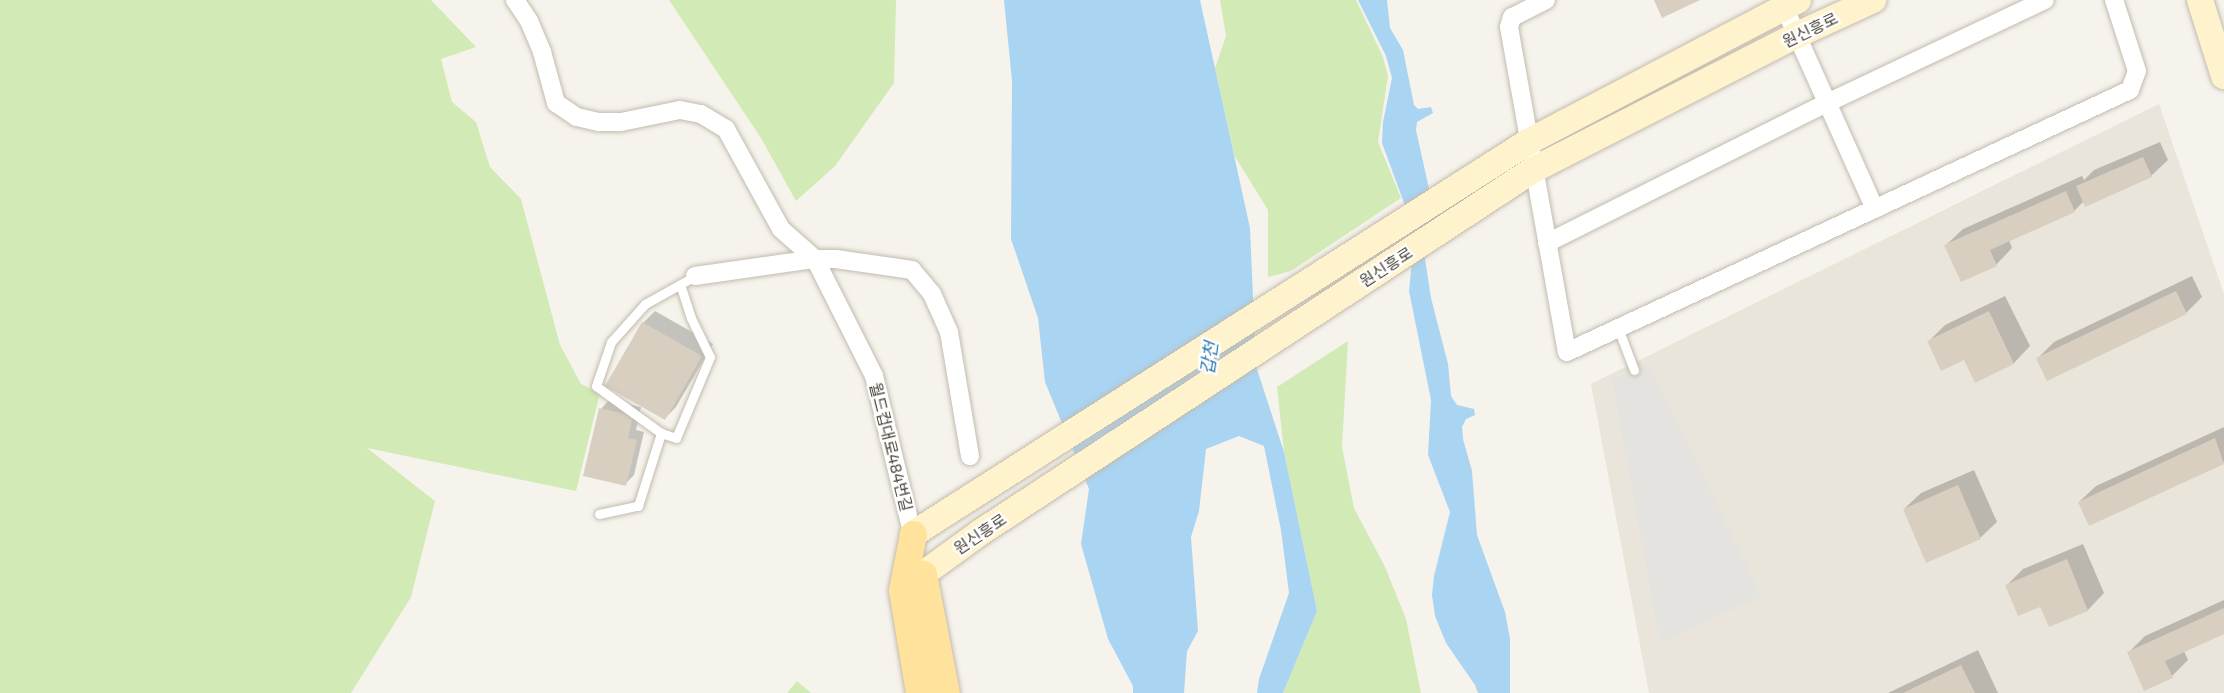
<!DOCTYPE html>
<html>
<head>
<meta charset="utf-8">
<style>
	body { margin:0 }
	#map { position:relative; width:2224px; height:693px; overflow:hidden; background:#f6f3ec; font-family:"Exo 2","Noto Sans KR",sans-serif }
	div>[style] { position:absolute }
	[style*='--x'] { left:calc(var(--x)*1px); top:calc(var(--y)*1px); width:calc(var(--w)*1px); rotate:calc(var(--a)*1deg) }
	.residential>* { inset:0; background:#eae5da }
	.green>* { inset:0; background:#d2eab5 }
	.parking>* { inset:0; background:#e5e3e0 }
	.water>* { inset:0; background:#a9d4f2 }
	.shadow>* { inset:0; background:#0003 }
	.building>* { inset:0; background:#d8cfc1 }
	.roads { filter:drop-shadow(0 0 2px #c2bbae) drop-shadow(0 0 2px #c2bbae) }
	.lane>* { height:9px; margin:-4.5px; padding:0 4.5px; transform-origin:4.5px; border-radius:4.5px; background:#fff }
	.street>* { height:18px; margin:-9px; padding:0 9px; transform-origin:9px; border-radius:9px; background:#fff }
	.secondary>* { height:26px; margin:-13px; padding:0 13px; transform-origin:13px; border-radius:13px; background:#fff3cd }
	.primary>* { height:27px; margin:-13.5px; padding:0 13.5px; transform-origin:13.5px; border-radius:13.5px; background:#ffe39c }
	span { translate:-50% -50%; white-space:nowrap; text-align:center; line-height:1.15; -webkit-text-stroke:4.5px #fff; paint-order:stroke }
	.street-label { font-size:16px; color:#4b4439 }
	.water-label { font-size:18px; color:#2e7ab2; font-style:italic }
</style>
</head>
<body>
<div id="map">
	<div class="residential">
		<i style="clip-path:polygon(2159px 104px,2224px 294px,2224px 693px,1649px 693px,1591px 384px)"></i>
	</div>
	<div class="green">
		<i style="clip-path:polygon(0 0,431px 0,476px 47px,441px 59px,452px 102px,476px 122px,490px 167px,521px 199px,560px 345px,581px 384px,600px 393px,576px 491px,367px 448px,435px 501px,411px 597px,351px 693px,0 693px)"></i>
		<i style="clip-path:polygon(669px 0,896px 0,894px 83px,835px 166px,796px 201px,761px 138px)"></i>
		<i style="clip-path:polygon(1220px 0,1356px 0,1383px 57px,1388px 76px,1378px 142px,1401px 198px,1291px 271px,1268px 277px,1268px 210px,1234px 155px,1215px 68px,1226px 36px)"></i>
		<i style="clip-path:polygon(1348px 341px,1342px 447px,1354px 508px,1385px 567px,1406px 619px,1421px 693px,1283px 693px,1317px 611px,1284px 452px,1277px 387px)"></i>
		<i style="clip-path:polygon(797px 681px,811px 693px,787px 693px)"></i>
	</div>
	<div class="parking">
		<i style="clip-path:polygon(1648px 364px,1762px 596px,1660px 643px,1612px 380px)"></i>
	</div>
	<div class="water">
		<i style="clip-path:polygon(1004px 0,1200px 0,1250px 228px,1256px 366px,1284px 452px,1317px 611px,1283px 693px,1257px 693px,1259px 679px,1289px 593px,1281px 530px,1264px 446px,1239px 436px,1206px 449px,1199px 511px,1191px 537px,1198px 631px,1187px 651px,1184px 693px,1133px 693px,1133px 686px,1108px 639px,1081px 544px,1089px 489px,1045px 382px,1038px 318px,1011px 239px,1012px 81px)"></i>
		<i style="clip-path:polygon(1358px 0,1387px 0,1390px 28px,1403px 50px,1414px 105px,1418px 109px,1431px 107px,1433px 113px,1417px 122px,1416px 130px,1433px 207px,1433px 226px,1425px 259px,1431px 298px,1448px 364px,1451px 396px,1457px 405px,1474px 409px,1475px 415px,1466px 419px,1462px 427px,1463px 439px,1472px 471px,1477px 535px,1505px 612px,1510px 639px,1510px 693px,1478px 693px,1475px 685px,1446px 643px,1435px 616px,1432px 595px,1434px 576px,1450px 512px,1428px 455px,1431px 400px,1409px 291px,1413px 251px,1411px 222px,1382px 143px,1383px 122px,1392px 78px,1386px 56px)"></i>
	</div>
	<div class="shadow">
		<i style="clip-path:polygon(2160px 142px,2168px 160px,2151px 176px,2084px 201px,2074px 211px,2009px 240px,2012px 248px,1996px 265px,1946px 245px,1963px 229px,2082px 176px,2084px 180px,2094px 170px)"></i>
		<i style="clip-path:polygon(2192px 276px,2202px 297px,2186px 313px,2038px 358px,2054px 342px)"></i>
		<i style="clip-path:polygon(2005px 296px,2030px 346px,2014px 363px,1976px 381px,1964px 358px,1929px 341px,1945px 325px)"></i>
		<i style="clip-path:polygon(655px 311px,713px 344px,676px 407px,665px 418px,607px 385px,643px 323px)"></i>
		<i style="clip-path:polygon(609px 400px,641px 407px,636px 430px,644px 432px,634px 475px,625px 484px,601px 409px)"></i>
		<i style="clip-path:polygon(2224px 427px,2224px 462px,2090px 524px,2079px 502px,2096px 486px)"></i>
		<i style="clip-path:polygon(1974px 470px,1997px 522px,1980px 538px,1904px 509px,1921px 493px)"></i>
		<i style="clip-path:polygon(2083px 544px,2104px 593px,2088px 610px,2049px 625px,2041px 605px,2007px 585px,2023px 569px)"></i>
		<i style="clip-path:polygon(2224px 600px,2224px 633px,2184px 651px,2188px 660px,2172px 676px,2128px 653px,2145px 636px)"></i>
		<i style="clip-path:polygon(1978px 650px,1998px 693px,1888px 693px)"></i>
	</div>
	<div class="building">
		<i style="clip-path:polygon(1654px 0,1700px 0,1662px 18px)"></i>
		<i style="clip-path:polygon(2143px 157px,2152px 177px,2085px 207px,2076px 186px)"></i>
		<i style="clip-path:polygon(2066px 191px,2075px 212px,1990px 250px,1997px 266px,1961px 282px,1944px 245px)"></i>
		<i style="clip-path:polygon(2176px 291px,2187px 314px,2047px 381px,2036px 358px)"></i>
		<i style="clip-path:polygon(1989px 311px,2014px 364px,1975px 383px,1964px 360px,1941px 371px,1927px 341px)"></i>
		<i style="clip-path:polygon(642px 322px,702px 356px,665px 420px,605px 386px)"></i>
		<i style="clip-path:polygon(599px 408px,633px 416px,628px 438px,637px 440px,626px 486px,583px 476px)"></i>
		<i style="clip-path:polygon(2215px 438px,2224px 464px,2089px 526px,2078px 502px)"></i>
		<i style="clip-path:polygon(1958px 485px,1981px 539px,1926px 563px,1903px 509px)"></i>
		<i style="clip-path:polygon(2067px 559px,2088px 611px,2049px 627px,2040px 607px,2018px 616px,2005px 585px)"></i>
		<i style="clip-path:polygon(2224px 608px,2224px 634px,2165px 661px,2173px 678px,2144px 691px,2127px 652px)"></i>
		<i style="clip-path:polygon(1961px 665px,1975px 693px,1903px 693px)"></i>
	</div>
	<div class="roads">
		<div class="lane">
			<i style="--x:1618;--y:328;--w:45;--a:69.1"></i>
			<i style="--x:661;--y:433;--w:16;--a:18"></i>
			<i style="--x:676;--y:438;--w:88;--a:-67.2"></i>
			<i style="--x:710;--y:357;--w:43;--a:-116"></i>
			<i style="--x:691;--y:318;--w:35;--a:-108"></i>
			<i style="--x:599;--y:514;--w:40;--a:-12"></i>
			<i style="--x:638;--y:506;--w:77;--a:-72.5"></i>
			<i style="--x:661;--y:433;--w:80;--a:-144.1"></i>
			<i style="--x:596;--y:386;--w:46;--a:-71.2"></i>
			<i style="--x:611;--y:342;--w:51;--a:-48.2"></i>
			<i style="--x:645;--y:304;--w:57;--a:-29.2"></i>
		</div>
		<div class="street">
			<i style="--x:515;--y:0;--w:25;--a:56"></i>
			<i style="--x:529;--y:21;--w:34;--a:67"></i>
			<i style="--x:542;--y:52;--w:53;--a:74.6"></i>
			<i style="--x:556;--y:103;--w:25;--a:34"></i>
			<i style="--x:577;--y:117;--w:23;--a:13"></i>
			<i style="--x:599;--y:122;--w:22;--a:0"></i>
			<i style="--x:621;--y:122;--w:60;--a:-11.5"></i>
			<i style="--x:680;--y:110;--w:21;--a:11"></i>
			<i style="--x:701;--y:114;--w:29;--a:31"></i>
			<i style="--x:726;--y:129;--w:114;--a:61.2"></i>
			<i style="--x:781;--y:229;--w:45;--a:41.4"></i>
			<i style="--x:815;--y:259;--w:21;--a:0"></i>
			<i style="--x:836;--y:259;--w:77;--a:8.2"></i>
			<i style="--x:912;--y:270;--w:31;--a:50"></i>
			<i style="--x:932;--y:294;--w:42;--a:65.9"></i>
			<i style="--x:949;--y:332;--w:126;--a:80.4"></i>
			<i style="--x:1546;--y:0;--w:38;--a:153"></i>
			<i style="--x:1512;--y:17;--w:10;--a:107"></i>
			<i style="--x:1509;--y:27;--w:330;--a:79.9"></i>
			<i style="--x:1567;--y:352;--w:621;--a:-24.96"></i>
			<i style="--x:2130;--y:90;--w:20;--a:-70"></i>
			<i style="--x:2137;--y:71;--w:75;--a:-107.9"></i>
			<i style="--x:1781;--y:0;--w:229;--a:65.8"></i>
			<i style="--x:1547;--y:243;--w:313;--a:-26.6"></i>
			<i style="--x:1827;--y:103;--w:241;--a:-25.3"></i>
			<i style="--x:695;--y:276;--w:121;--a:-8.1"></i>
			<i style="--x:815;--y:259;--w:131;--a:63.2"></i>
			<i style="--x:874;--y:376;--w:173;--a:76.3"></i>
		</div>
		<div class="secondary">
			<i style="--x:2200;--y:0;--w:80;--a:72.5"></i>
			<i style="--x:913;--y:534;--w:729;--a:-32.51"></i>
			<i style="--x:1528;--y:142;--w:305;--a:-27.7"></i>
			<i style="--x:923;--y:574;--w:72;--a:-35.9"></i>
			<i style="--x:981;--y:532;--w:660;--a:-33.26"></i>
			<i style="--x:1533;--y:170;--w:297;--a:-27.1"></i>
			<i style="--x:1797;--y:35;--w:84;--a:-24.7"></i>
		</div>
		<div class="primary">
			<i style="--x:913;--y:534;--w:57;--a:101.1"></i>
			<i style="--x:902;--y:590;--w:104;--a:80.6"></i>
			<i style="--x:923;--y:574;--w:121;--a:79.1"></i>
		</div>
	</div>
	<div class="street-label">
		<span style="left:1810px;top:30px;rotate:-26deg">원신흥로</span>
		<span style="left:1386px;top:267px;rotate:-33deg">원신흥로</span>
		<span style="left:891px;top:447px;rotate:76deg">월드컵대로484번길</span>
		<span style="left:980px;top:534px;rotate:-34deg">원신흥로</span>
	</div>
	<div class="water-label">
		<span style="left:1209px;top:358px;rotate:-82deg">갑천</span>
	</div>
</div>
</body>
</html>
